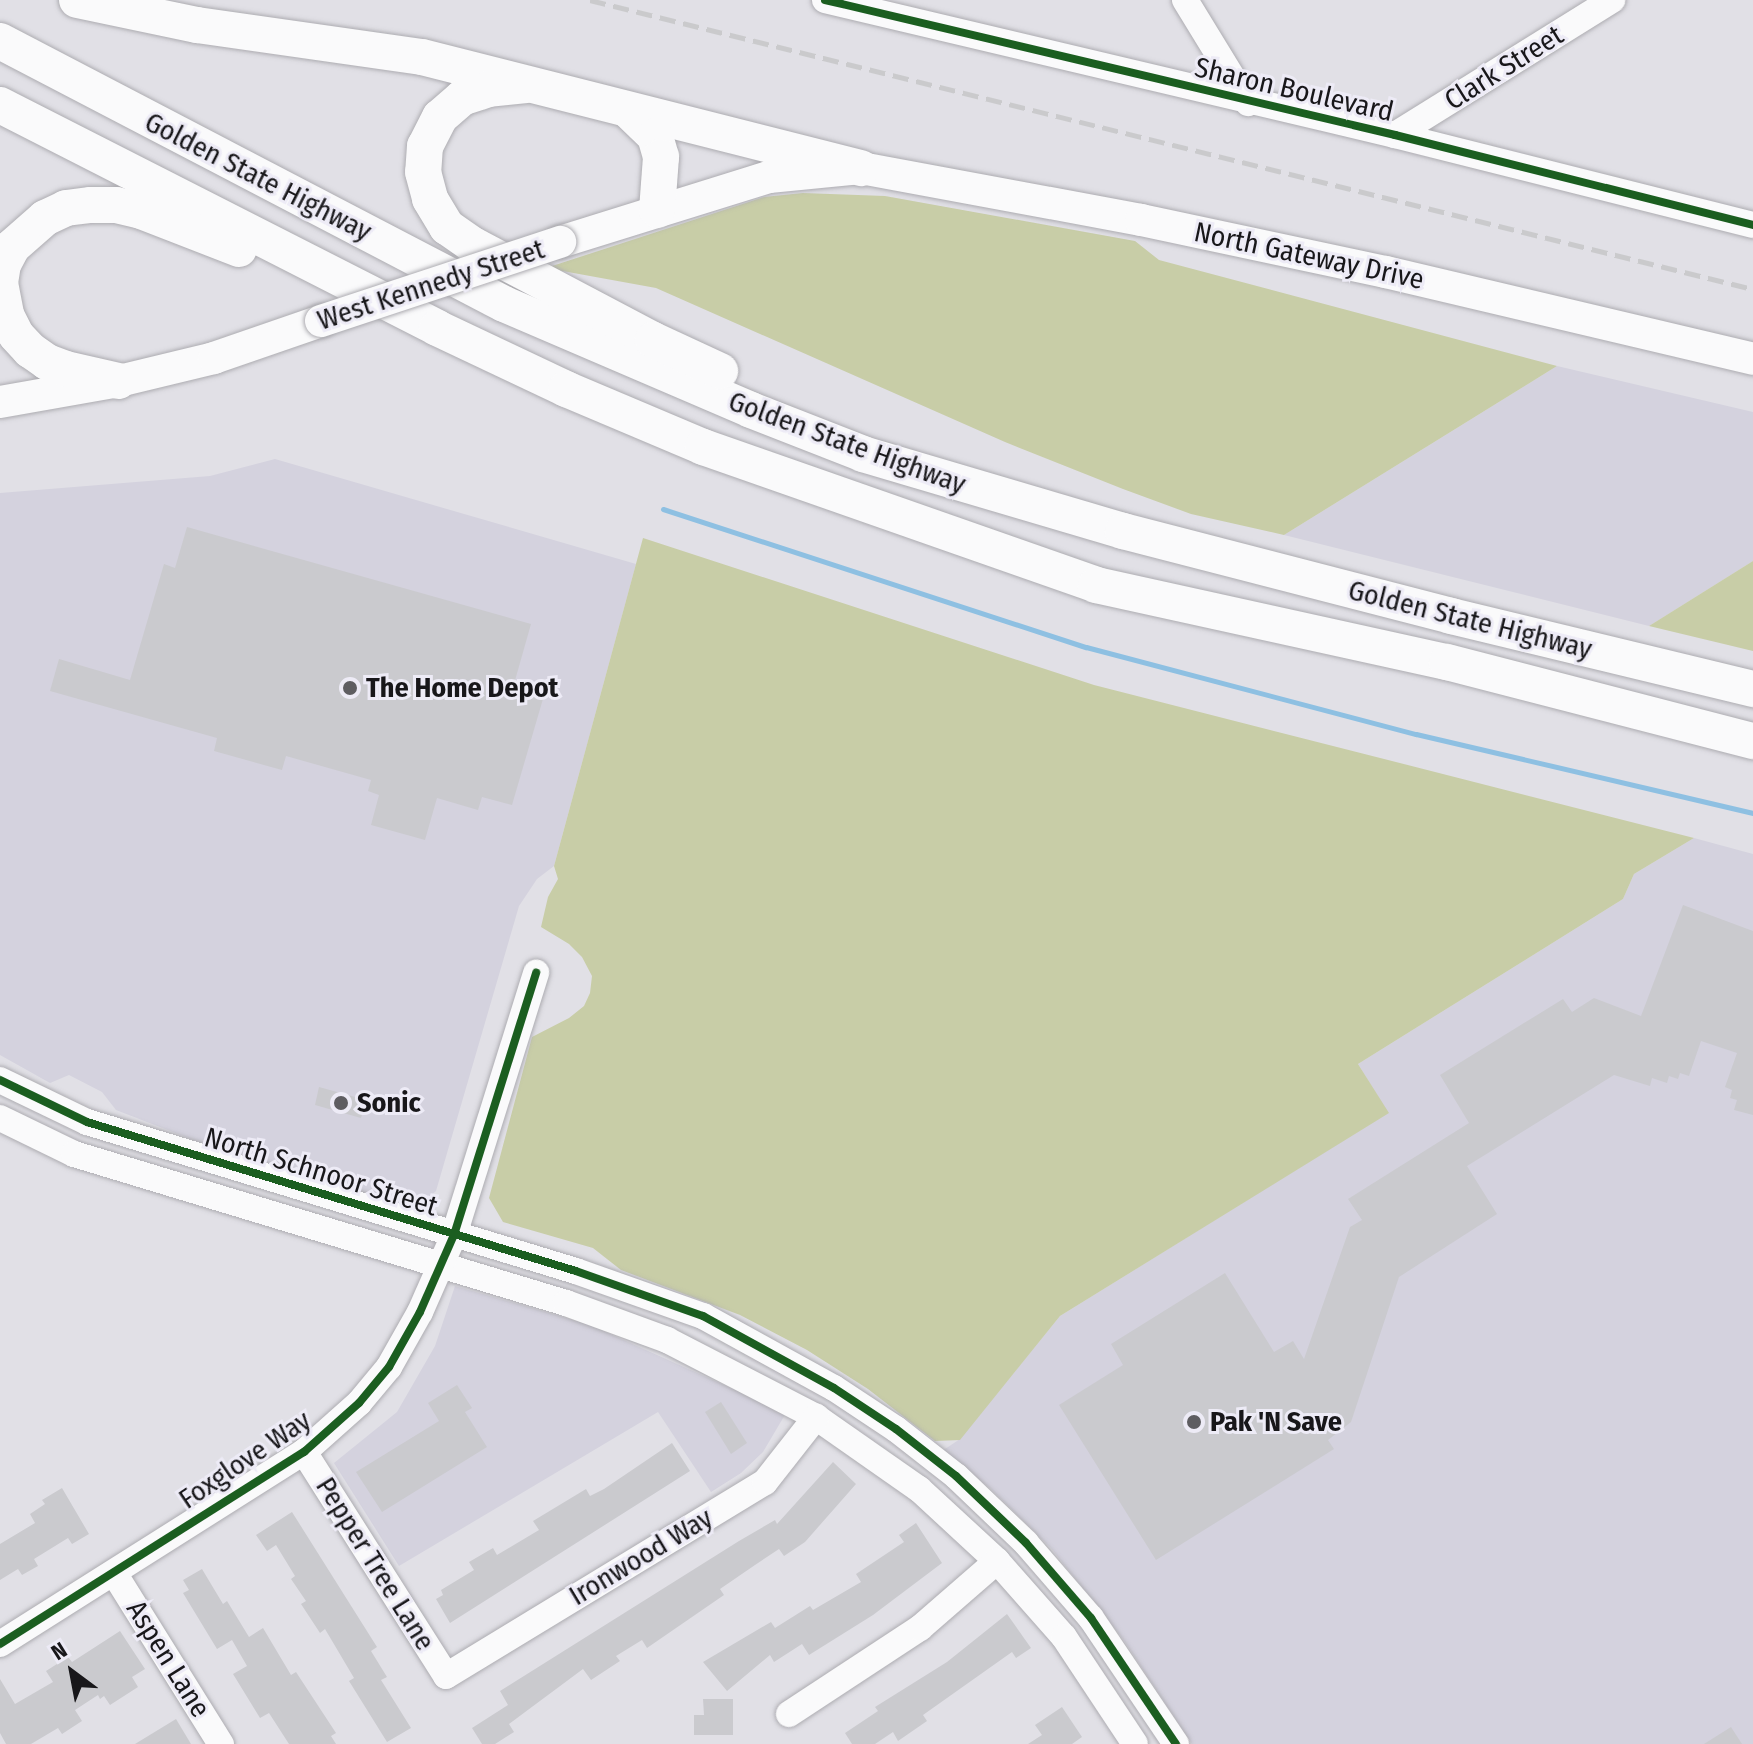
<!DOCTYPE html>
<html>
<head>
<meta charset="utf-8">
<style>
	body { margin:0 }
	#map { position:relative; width:1753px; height:1744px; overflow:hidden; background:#e1e0e6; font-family:"Fira Sans Condensed",sans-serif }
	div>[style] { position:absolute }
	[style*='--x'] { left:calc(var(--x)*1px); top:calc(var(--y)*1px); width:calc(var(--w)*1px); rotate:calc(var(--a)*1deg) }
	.built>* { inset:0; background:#d4d2de }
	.green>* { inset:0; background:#c8cda7 }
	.stream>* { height:5px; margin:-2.5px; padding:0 2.5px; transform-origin:2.5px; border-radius:2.5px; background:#8ec0e2 }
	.building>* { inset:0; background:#cacace }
	.roads { filter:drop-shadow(0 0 2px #adacb1) drop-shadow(0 0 2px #adacb1) }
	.minor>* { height:26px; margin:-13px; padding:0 13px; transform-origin:13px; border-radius:13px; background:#fafafb }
	.major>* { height:32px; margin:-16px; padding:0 16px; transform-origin:16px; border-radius:16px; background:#fafafb }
	.highway>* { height:36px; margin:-18px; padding:0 18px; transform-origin:18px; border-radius:18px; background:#fafafb }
	.rail>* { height:5px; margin-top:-2.5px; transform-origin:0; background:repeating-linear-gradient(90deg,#cacacc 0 16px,transparent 0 24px) }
	.bridges { filter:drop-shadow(0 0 2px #adacb1) drop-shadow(0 0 2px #adacb1) }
	.major-bridge>* { height:32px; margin:-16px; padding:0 16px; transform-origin:16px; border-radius:16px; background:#fafafb }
	.cycleway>* { height:8px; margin:-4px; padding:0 4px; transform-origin:4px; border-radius:4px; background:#1b5e20 }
	.dots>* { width:22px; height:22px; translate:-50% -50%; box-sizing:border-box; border:4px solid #edebf6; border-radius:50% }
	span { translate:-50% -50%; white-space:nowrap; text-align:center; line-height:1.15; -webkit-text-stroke:6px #edebf6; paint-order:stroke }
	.street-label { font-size:28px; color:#18171a }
	.poi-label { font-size:28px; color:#18171a; font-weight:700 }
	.left { translate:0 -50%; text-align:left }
	.north { position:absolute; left:32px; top:1632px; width:80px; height:80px; -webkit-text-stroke:6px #edebf6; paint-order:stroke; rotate:328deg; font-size:22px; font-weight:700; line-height:32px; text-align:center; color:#18171a }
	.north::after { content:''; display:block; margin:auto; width:28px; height:36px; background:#18171a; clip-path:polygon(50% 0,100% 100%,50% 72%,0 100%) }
</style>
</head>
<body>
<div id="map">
	<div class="built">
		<i style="clip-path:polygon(1557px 366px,1753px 412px,1753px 561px,1649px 626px,1284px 535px)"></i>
		<i style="clip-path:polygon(275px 459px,636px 564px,554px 866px,537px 879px,519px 906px,436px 1191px,427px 1199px,415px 1201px,384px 1193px,363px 1197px,218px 1156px,191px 1139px,116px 1110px,102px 1092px,69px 1075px,50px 1083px,0 1055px,0 493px,210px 476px)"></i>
		<i style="clip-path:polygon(1694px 838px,1753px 854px,1753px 1744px,1192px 1744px,1123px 1639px,1051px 1548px,990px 1488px,942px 1451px,960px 1439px,1060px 1316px,1388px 1113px,1358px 1064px,1623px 899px,1634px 874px)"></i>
		<i style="clip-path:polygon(455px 1286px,590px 1325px,786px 1413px,763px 1452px,741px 1473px,711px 1492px,658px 1412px,399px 1566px,334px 1463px,397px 1412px,435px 1346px)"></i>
	</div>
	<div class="green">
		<i style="clip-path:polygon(803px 193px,885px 196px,1135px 241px,1159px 260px,1557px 366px,1284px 535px,1191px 514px,1123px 489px,1005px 442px,656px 288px,546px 268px,764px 197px)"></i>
		<i style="clip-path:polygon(643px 538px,1094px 685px,1694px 838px,1634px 874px,1623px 899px,1358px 1064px,1389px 1113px,1060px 1316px,960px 1440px,935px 1441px,868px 1389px,807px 1350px,740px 1315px,621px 1270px,593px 1248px,503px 1222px,489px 1198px,532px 1037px,569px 1018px,584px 1006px,590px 993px,592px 976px,582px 957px,569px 944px,541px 927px,548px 897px,558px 879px,554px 866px)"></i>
		<i style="clip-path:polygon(1753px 561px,1753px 651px,1649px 626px)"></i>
	</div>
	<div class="stream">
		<i style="--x:663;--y:509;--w:445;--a:18.1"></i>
		<i style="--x:1086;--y:647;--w:341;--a:14.8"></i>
		<i style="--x:1416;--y:734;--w:346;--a:13.2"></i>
	</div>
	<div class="building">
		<i style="clip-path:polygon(187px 527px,531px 624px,514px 684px,545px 692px,512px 805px,482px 797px,478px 810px,437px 798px,425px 840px,371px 825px,379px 795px,368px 791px,371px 780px,286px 756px,282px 770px,214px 751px,217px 738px,50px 691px,59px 659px,130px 680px,164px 564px,175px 568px)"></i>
		<i style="clip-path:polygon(1683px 905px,1753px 931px,1753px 1115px,1734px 1110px,1737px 1100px,1730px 1098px,1732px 1090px,1725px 1087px,1737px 1053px,1701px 1041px,1689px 1076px,1680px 1073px,1678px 1079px,1669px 1076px,1667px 1083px,1652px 1078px,1650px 1086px,1614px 1075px,1467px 1166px,1497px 1214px,1399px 1277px,1351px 1422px,1328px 1440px,1334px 1449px,1156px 1560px,1059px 1405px,1123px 1365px,1111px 1344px,1225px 1273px,1274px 1352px,1293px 1341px,1304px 1359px,1350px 1227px,1362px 1220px,1348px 1199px,1469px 1123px,1440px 1075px,1563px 999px,1572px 1012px,1594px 998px,1641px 1016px)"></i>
		<i style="clip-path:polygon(319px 1087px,366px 1100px,361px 1118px,315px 1105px)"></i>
		<i style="clip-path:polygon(457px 1385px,472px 1408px,465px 1412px,487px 1447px,382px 1512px,356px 1472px,439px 1421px,428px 1403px)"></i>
		<i style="clip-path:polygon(721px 1402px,747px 1443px,731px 1454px,705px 1412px)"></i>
		<i style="clip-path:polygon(672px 1443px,690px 1471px,450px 1623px,436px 1599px,443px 1595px,441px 1590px,474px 1570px,469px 1562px,493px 1548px,497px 1555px,539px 1530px,533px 1521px,586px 1489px,590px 1496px,604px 1489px)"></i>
		<i style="clip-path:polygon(833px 1462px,856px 1484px,805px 1542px,784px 1556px,779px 1549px,755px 1565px,720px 1589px,724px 1595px,647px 1648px,642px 1640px,616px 1656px,620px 1661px,591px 1680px,583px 1669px,509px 1724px,514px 1732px,495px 1744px,482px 1744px,472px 1728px,508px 1705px,500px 1691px,739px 1541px,775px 1520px,777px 1524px)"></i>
		<i style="clip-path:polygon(62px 1488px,89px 1534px,72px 1544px,68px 1538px,34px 1559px,38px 1566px,22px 1575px,18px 1569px,0 1580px,0 1544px,35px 1523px,30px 1514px,45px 1504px,42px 1500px)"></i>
		<i style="clip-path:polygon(292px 1512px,377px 1647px,371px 1651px,387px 1677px,381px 1680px,411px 1728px,387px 1742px,349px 1681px,354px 1678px,325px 1629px,320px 1633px,301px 1604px,306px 1601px,291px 1579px,295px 1576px,276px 1545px,267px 1551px,256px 1535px)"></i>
		<i style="clip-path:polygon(916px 1523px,942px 1563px,873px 1615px,809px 1655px,802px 1644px,774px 1662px,770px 1655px,727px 1691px,703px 1662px,771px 1622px,775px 1628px,810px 1606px,813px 1610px,861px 1582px,856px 1574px,904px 1542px,899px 1535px)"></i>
		<i style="clip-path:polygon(202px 1569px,223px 1604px,227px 1601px,249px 1637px,263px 1628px,291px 1675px,296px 1672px,336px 1733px,331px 1736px,336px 1744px,289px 1744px,269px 1713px,260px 1718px,233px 1674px,247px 1666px,232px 1640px,217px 1649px,183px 1593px,189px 1590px,183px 1580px)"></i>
		<i style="clip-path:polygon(1007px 1614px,1031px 1648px,1016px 1658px,1012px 1652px,923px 1715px,927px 1721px,898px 1741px,893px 1732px,875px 1744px,852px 1744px,845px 1733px,878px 1711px,875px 1707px,947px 1662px)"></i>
		<i style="clip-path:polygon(120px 1631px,145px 1669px,132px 1677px,138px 1687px,110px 1705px,104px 1696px,100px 1699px,98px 1695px,75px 1710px,82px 1721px,62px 1734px,58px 1728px,31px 1744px,6px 1744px,0 1733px,0 1679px,15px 1704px,53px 1682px,46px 1671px,68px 1657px,72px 1662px)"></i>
		<i style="clip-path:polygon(703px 1699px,733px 1699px,733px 1735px,694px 1735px,694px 1715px,704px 1715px)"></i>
		<i style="clip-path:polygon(1062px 1707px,1082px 1737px,1072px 1744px,1028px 1744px,1042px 1735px,1035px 1725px)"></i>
		<i style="clip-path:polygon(176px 1719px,191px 1744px,135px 1744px)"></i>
		<i style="clip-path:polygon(1731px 1727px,1742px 1744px,1704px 1744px)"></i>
	</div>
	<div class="roads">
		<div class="minor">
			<i style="--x:825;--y:0;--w:586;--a:13.32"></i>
			<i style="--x:1395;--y:135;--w:369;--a:14.1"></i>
			<i style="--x:1185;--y:0;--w:121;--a:58.5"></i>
			<i style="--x:1395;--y:135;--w:256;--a:-31.9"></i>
			<i style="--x:0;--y:1080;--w:97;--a:25.8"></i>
			<i style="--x:87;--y:1122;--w:511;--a:16.95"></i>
			<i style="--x:576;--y:1271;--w:135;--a:19.5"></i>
			<i style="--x:703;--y:1316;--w:149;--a:28.8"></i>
			<i style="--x:834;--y:1388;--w:74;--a:33.5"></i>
			<i style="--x:896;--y:1429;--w:76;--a:38.1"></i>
			<i style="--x:956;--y:1476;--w:97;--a:43.7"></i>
			<i style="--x:1026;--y:1543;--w:99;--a:49.1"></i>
			<i style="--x:1091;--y:1618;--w:152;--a:56"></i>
			<i style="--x:0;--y:1118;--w:82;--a:25.9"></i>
			<i style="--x:74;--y:1154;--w:514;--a:16.85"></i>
			<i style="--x:566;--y:1303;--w:108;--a:20.1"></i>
			<i style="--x:667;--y:1340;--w:168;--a:27.3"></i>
			<i style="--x:816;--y:1417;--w:126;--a:35"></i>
			<i style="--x:919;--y:1489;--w:106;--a:42.7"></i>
			<i style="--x:997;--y:1561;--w:101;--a:48.6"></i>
			<i style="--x:1064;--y:1637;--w:128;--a:56.4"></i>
			<i style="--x:304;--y:1452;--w:265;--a:57.6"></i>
			<i style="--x:446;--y:1676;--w:373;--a:-31.3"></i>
			<i style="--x:765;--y:1482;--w:83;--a:-51.9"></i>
			<i style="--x:114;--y:1573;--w:202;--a:58"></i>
			<i style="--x:0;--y:1644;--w:360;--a:-32.3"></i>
			<i style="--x:304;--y:1452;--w:74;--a:-41.7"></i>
			<i style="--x:359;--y:1403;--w:47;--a:-50.2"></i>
			<i style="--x:389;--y:1367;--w:63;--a:-60.6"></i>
			<i style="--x:420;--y:1312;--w:84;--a:-66.2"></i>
			<i style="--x:454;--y:1235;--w:275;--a:-72.6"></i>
			<i style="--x:789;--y:1714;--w:157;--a:-33.3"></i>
			<i style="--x:920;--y:1628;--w:102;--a:-41"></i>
		</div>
		<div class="major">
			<i style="--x:560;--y:242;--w:219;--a:-17.3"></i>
			<i style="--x:769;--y:177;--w:92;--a:-5.6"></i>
			<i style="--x:861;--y:168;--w:285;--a:10.5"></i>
			<i style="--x:1141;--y:220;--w:250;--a:12"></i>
			<i style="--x:1386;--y:272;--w:377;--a:13.3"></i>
			<i style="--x:0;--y:402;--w:121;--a:-10"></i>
			<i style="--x:119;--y:381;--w:98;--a:-13.6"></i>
			<i style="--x:214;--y:358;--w:113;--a:-19.1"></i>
		</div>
		<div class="highway">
			<i style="--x:77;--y:0;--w:123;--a:11.8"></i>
			<i style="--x:197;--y:25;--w:227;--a:8.1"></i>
			<i style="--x:422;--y:57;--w:453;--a:14.2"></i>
			<i style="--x:0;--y:41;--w:568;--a:27.56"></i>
			<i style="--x:504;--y:304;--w:269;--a:23.2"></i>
			<i style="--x:751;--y:410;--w:120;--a:21.4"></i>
			<i style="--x:863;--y:454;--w:271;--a:16.5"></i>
			<i style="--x:1123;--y:531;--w:339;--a:14.5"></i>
			<i style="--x:1451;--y:616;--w:311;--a:13.6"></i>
			<i style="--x:526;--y:85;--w:37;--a:174"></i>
			<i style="--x:489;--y:89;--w:28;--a:162"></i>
			<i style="--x:462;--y:98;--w:29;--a:139"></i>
			<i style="--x:440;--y:117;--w:33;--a:117"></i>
			<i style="--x:425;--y:146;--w:26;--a:94"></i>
			<i style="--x:423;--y:172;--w:28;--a:75"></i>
			<i style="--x:430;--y:199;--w:33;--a:59"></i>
			<i style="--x:447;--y:227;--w:32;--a:35"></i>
			<i style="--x:473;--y:245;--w:204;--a:27.8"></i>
			<i style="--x:653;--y:340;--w:74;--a:24.8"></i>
			<i style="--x:0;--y:105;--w:491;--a:27"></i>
			<i style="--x:437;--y:328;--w:143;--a:25.3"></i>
			<i style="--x:566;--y:389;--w:149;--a:22.9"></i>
			<i style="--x:703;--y:447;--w:417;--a:19.3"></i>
			<i style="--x:1096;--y:585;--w:359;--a:12.4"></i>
			<i style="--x:1447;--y:662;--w:316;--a:14.5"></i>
			<i style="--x:629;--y:111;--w:36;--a:44"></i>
			<i style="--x:655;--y:136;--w:22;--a:74"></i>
			<i style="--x:661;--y:157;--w:53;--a:94.3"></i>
			<i style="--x:3;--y:264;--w:19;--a:99"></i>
			<i style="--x:0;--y:283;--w:33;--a:79"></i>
			<i style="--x:6;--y:315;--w:22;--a:63"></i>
			<i style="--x:16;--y:335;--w:21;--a:47"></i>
			<i style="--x:30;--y:350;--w:21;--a:35"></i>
			<i style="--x:47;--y:362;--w:20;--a:20"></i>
			<i style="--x:66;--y:369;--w:54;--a:12.8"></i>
			<i style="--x:0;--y:270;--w:26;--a:-62"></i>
			<i style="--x:12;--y:247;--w:44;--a:-41.3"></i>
			<i style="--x:45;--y:218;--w:23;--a:-25"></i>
			<i style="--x:66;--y:208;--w:25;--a:-7"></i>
			<i style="--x:91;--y:205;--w:25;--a:0"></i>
			<i style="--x:116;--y:205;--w:26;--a:13"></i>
			<i style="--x:141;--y:211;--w:105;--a:21.2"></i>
		</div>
	</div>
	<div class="rail">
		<i style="--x:590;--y:0;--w:1198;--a:13.96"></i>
	</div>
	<div class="bridges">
		<div class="major-bridge">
			<i style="--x:321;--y:321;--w:252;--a:-18.3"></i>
		</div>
	</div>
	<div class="cycleway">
		<i style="--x:825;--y:0;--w:586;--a:13.32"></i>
		<i style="--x:1395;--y:135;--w:369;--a:14.1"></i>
		<i style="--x:0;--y:1080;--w:97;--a:25.8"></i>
		<i style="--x:87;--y:1122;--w:511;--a:16.95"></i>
		<i style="--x:576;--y:1271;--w:135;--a:19.5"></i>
		<i style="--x:703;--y:1316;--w:149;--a:28.8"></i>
		<i style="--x:834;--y:1388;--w:74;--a:33.5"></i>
		<i style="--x:896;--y:1429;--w:76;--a:38.1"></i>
		<i style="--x:956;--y:1476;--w:97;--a:43.7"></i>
		<i style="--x:1026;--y:1543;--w:99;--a:49.1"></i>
		<i style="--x:1091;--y:1618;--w:152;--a:56"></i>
		<i style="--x:0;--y:1644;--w:360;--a:-32.3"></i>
		<i style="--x:304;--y:1452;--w:74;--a:-41.7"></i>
		<i style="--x:359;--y:1403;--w:47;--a:-50.2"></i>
		<i style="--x:389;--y:1367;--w:63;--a:-60.6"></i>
		<i style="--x:420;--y:1312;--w:84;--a:-66.2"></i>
		<i style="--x:454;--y:1235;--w:275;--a:-72.6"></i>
	</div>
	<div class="dots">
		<i style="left:350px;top:688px;background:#5e5d61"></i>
		<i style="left:341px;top:1103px;background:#5e5d61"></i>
		<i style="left:1194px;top:1422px;background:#5e5d61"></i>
	</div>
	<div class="street-label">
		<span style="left:1504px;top:68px;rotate:-32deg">Clark Street</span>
		<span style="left:1294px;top:90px;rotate:13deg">Sharon Boulevard</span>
		<span style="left:258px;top:177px;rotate:27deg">Golden State Highway</span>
		<span style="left:1309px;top:256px;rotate:12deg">North Gateway Drive</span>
		<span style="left:431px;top:285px;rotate:-18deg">West Kennedy Street</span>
		<span style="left:847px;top:443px;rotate:20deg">Golden State Highway</span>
		<span style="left:1470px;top:620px;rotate:14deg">Golden State Highway</span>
		<span style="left:321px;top:1172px;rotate:17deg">North Schnoor Street</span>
		<span style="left:245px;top:1460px;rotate:-34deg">Foxglove Way</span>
		<span style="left:641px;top:1557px;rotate:-31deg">Ironwood Way</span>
		<span style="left:375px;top:1564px;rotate:58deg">Pepper Tree Lane</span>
		<span style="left:168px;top:1659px;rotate:58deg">Aspen Lane</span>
	</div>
	<div class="poi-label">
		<span class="left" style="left:366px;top:688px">The Home Depot</span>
		<span class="left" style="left:357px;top:1103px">Sonic</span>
		<span class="left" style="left:1210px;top:1422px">Pak 'N Save</span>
	</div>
	<div class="north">N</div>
</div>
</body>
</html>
